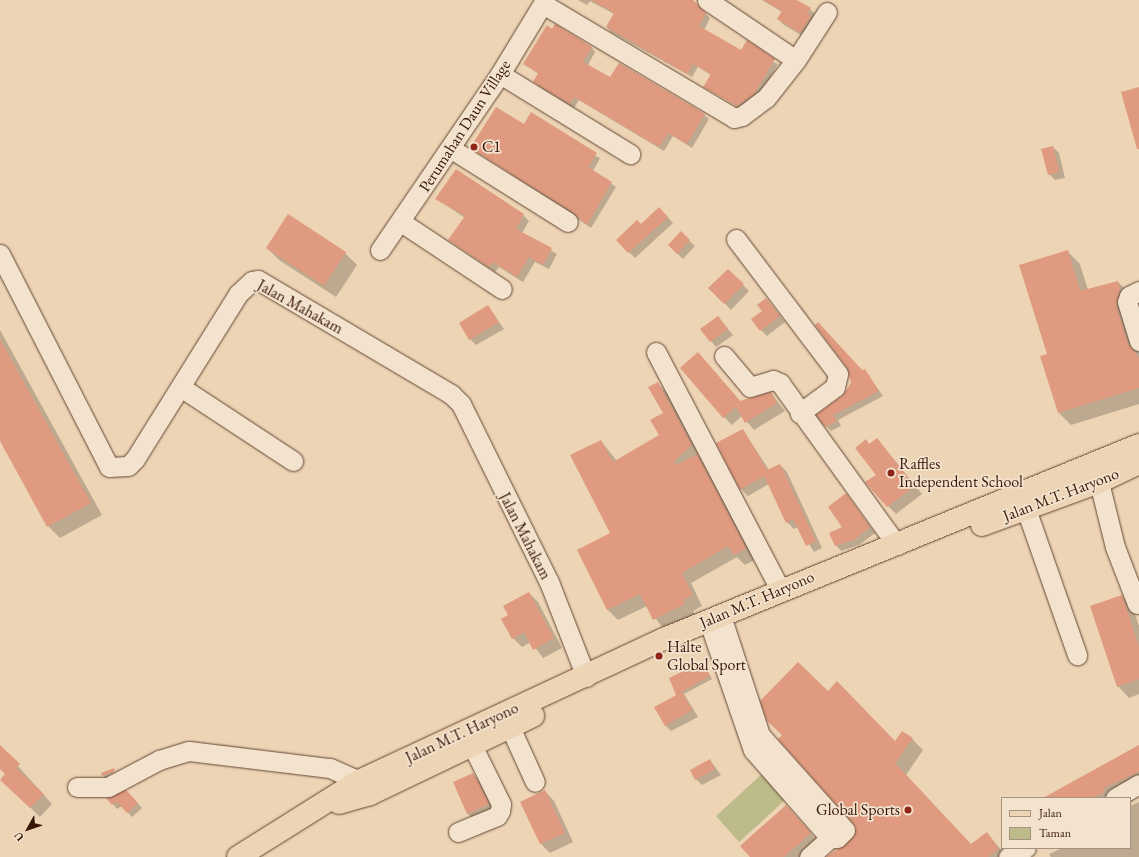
<!DOCTYPE html>
<html>
<head>
<meta charset="utf-8">
<style>
	body { margin:0 }
	#map { position:relative; width:1139px; height:857px; overflow:hidden; background:#ecd4b4; font-family:"EB Garamond",serif }
	div>[style] { position:absolute }
	[style*='--x'] { left:calc(var(--x)*1px); top:calc(var(--y)*1px); width:calc(var(--w)*1px); rotate:calc(var(--a)*1deg) }
	.green>* { inset:0; background:#bdbb8a }
	.shadow>* { inset:0; background:#0003 }
	.building>* { inset:0; background:#df9a7f }
	.roads { filter:drop-shadow(0 0 1px #644532) drop-shadow(0 0 1px #644532) }
	.minor>* { height:19px; margin:-9.5px; padding:0 9.5px; transform-origin:9.5px; border-radius:9.5px; background:#f3e3ce }
	.major>* { height:22px; margin:-11px; padding:0 11px; transform-origin:11px; border-radius:11px; background:#ecd4b4 }
	.dots>* { width:11px; height:11px; translate:-50% -50%; box-sizing:border-box; border:2px solid #f3e3ce; border-radius:50% }
	span { translate:-50% -50%; white-space:nowrap; text-align:center; line-height:1.15; -webkit-text-stroke:3.5px #f3e3ce; paint-order:stroke }
	.street-label { font-size:16px; color:#371507 }
	.poi-label { font-size:16px; color:#371507 }
	.left { translate:0 -50%; text-align:left }
	.right { translate:-100% -50%; text-align:right }
	.legend { position:absolute; left:1001px; top:797px; width:130px; height:52px; box-sizing:border-box; background:#f3e3ce; border:1px solid #a8917e; margin:0; padding:5px 7px; list-style:none; font-size:12px; color:#371507 }
	.legend li { display:flex; align-items:center; gap:8px; height:20px }
	.legend b { width:20px; border:1px solid #a8917e }
	.north { position:absolute; left:8px; top:809px; width:40px; height:40px; -webkit-text-stroke:3px #f3e3ce; paint-order:stroke; rotate:230deg; font-size:11px; font-weight:700; line-height:16px; text-align:center; color:#371507 }
	.north::after { content:''; display:block; margin:auto; width:14px; height:18px; background:#371507; clip-path:polygon(50% 0,100% 100%,50% 72%,0 100%) }
</style>
</head>
<body>
<div id="map">
	<div class="green">
		<i style="clip-path:polygon(762px 774px,785px 800px,739px 842px,716px 816px)"></i>
	</div>
	<div class="shadow">
		<i style="clip-path:polygon(578px 0,691px 0,710px 18px,704px 30px,742px 51px,778px 64px,758px 98px,742px 110px,705px 86px,711px 75px,698px 67px,692px 77px,611px 32px,607px 27px,614px 14px,590px 1px,587px 5px)"></i>
		<i style="clip-path:polygon(762px 0,795px 0,810px 9px,816px 15px,806px 38px,784px 25px,778px 19px,782px 12px)"></i>
		<i style="clip-path:polygon(553px 30px,591px 47px,595px 52px,588px 65px,611px 79px,704px 115px,709px 119px,692px 148px,673px 136px,664px 151px,579px 100px,574px 108px,539px 86px,534px 81px,539px 74px,524px 64px)"></i>
		<i style="clip-path:polygon(524px 125px,600px 158px,593px 171px,616px 187px,591px 228px,471px 147px)"></i>
		<i style="clip-path:polygon(1053px 147px,1059px 153px,1065px 178px,1055px 180px,1049px 174px)"></i>
		<i style="clip-path:polygon(437px 199px,523px 215px,529px 221px,522px 233px,557px 254px,549px 269px,535px 262px,523px 282px,499px 267px,495px 272px,449px 240px,465px 218px)"></i>
		<i style="clip-path:polygon(665px 214px,673px 223px,635px 258px,617px 240px)"></i>
		<i style="clip-path:polygon(681px 233px,695px 246px,683px 259px,669px 245px)"></i>
		<i style="clip-path:polygon(267px 248px,345px 253px,357px 265px,336px 297px,279px 260px)"></i>
		<i style="clip-path:polygon(1067px 251px,1080px 264px,1088px 290px,1118px 282px,1130px 294px,1128px 318px,1139px 353px,1139px 404px,1071px 425px,1059px 413px,1041px 357px,1048px 355px)"></i>
		<i style="clip-path:polygon(728px 270px,749px 291px,731px 310px,710px 288px)"></i>
		<i style="clip-path:polygon(766px 299px,785px 322px,767px 336px,761px 330px)"></i>
		<i style="clip-path:polygon(488px 307px,504px 329px,476px 345px,470px 339px)"></i>
		<i style="clip-path:polygon(718px 317px,733px 335px,716px 347px,701px 329px)"></i>
		<i style="clip-path:polygon(0 330px,102px 515px,60px 538px,48px 526px,0 439px)"></i>
		<i style="clip-path:polygon(706px 362px,741px 402px,771px 393px,785px 411px,754px 430px,742px 416px,732px 425px,724px 417px)"></i>
		<i style="clip-path:polygon(864px 370px,883px 396px,838px 420px,841px 426px,831px 431px,826px 426px,852px 384px,850px 371px)"></i>
		<i style="clip-path:polygon(657px 383px,668px 394px,756px 559px,745px 565px,737px 557px,691px 583px,702px 606px,693px 611px,695px 615px,664px 630px,647px 606px,618px 620px,608px 610px,578px 550px,612px 534px,601px 441px,617px 461px,661px 436px,664px 413px)"></i>
		<i style="clip-path:polygon(743px 430px,769px 470px,780px 465px,787px 472px,822px 548px,814px 552px,798px 527px,794px 529px,787px 522px,769px 484px,748px 496px,741px 489px)"></i>
		<i style="clip-path:polygon(877px 439px,922px 494px,896px 514px,888px 506px,866px 440px,870px 445px)"></i>
		<i style="clip-path:polygon(846px 495px,875px 533px,859px 545px,841px 551px,836px 545px,844px 527px)"></i>
		<i style="clip-path:polygon(529px 593px,538px 602px,562px 648px,543px 658px,531px 642px,522px 647px,513px 638px,509px 615px)"></i>
		<i style="clip-path:polygon(1122px 596px,1133px 608px,1139px 626px,1139px 694px,1129px 698px,1118px 686px)"></i>
		<i style="clip-path:polygon(705px 666px,712px 679px,684px 694px,698px 717px,671px 731px,665px 725px,677px 694px)"></i>
		<i style="clip-path:polygon(828px 692px,895px 743px,903px 732px,912px 739px,923px 750px,906px 775px,971px 845px,987px 833px,1007px 857px,829px 857px,857px 833px)"></i>
		<i style="clip-path:polygon(1139px 745px,1139px 780px,1110px 798px,1047px 798px)"></i>
		<i style="clip-path:polygon(0 746px,52px 804px,40px 817px,1px 779px,6px 774px,0 768px)"></i>
		<i style="clip-path:polygon(710px 760px,721px 775px,702px 785px,696px 779px)"></i>
		<i style="clip-path:polygon(114px 772px,105px 778px,102px 773px)"></i>
		<i style="clip-path:polygon(473px 774px,482px 783px,497px 814px,477px 823px,468px 814px,454px 782px)"></i>
		<i style="clip-path:polygon(545px 791px,554px 801px,573px 842px,550px 853px,541px 844px)"></i>
		<i style="clip-path:polygon(131px 796px,142px 808px,132px 817px,122px 806px,117px 809px,108px 798px)"></i>
		<i style="clip-path:polygon(1139px 802px,1139px 857px,1051px 857px,1049px 854px,1062px 848px,1130px 848px,1130px 806px)"></i>
		<i style="clip-path:polygon(786px 806px,819px 843px,803px 857px,751px 857px)"></i>
	</div>
	<div class="building">
		<i style="clip-path:polygon(591px 0,693px 0,706px 13px,699px 26px,741px 50px,747px 40px,775px 59px,754px 94px,737px 106px,703px 87px,711px 74px,693px 64px,687px 74px,606px 27px,614px 13px)"></i>
		<i style="clip-path:polygon(763px 0,797px 0,811px 8px,807px 13px,811px 16px,800px 33px,777px 19px,782px 11px)"></i>
		<i style="clip-path:polygon(555px 24px,592px 47px,583px 62px,610px 77px,619px 63px,705px 114px,687px 144px,668px 133px,659px 147px,574px 97px,570px 104px,533px 82px,538px 73px,523px 64px,547px 25px,552px 29px)"></i>
		<i style="clip-path:polygon(1139px 87px,1139px 149px,1137px 149px,1121px 92px)"></i>
		<i style="clip-path:polygon(496px 107px,524px 124px,531px 112px,597px 153px,588px 167px,612px 182px,587px 225px,574px 213px,470px 148px)"></i>
		<i style="clip-path:polygon(1053px 146px,1059px 172px,1048px 175px,1041px 149px)"></i>
		<i style="clip-path:polygon(456px 169px,524px 214px,516px 229px,552px 248px,543px 265px,529px 257px,517px 277px,493px 262px,489px 267px,448px 240px,465px 216px,435px 199px)"></i>
		<i style="clip-path:polygon(659px 207px,668px 217px,628px 253px,616px 240px,637px 220px,641px 224px)"></i>
		<i style="clip-path:polygon(288px 214px,346px 252px,324px 286px,266px 248px)"></i>
		<i style="clip-path:polygon(681px 231px,690px 240px,677px 254px,668px 245px)"></i>
		<i style="clip-path:polygon(1068px 250px,1080px 291px,1118px 281px,1120px 290px,1116px 305px,1128px 344px,1139px 358px,1139px 388px,1058px 413px,1040px 356px,1047px 354px,1019px 265px)"></i>
		<i style="clip-path:polygon(728px 269px,744px 284px,724px 304px,708px 288px)"></i>
		<i style="clip-path:polygon(766px 298px,780px 316px,760px 331px,751px 319px,762px 311px,757px 305px)"></i>
		<i style="clip-path:polygon(488px 305px,499px 322px,469px 340px,459px 323px)"></i>
		<i style="clip-path:polygon(718px 316px,728px 329px,710px 342px,700px 329px)"></i>
		<i style="clip-path:polygon(818px 322px,862px 370px,865px 369px,879px 391px,833px 415px,837px 421px,825px 427px,816px 415px,842px 396px,851px 383px,847px 368px,815px 325px)"></i>
		<i style="clip-path:polygon(0 339px,91px 503px,47px 527px,0 441px)"></i>
		<i style="clip-path:polygon(698px 352px,740px 401px,771px 392px,777px 403px,745px 423px,736px 407px,723px 418px,680px 368px)"></i>
		<i style="clip-path:polygon(658px 382px,692px 445px,674px 461px,676px 465px,697px 454px,746px 548px,734px 555px,728px 546px,682px 573px,693px 595px,683px 600px,685px 604px,653px 620px,640px 594px,607px 610px,577px 550px,610px 533px,570px 455px,601px 440px,613px 462px,659px 435px,650px 420px,663px 413px,648px 387px)"></i>
		<i style="clip-path:polygon(743px 429px,767px 470px,780px 464px,816px 541px,806px 546px,793px 519px,786px 523px,764px 476px,740px 490px,716px 443px)"></i>
		<i style="clip-path:polygon(877px 438px,915px 486px,887px 507px,865px 482px,876px 475px,855px 448px,866px 439px,869px 444px)"></i>
		<i style="clip-path:polygon(846px 493px,870px 527px,854px 540px,835px 546px,829px 533px,842px 527px,828px 507px)"></i>
		<i style="clip-path:polygon(529px 592px,554px 638px,533px 650px,524px 632px,512px 639px,501px 619px,508px 615px,503px 606px)"></i>
		<i style="clip-path:polygon(1122px 595px,1139px 647px,1139px 679px,1117px 687px,1090px 606px)"></i>
		<i style="clip-path:polygon(703px 662px,710px 676px,676px 695px,669px 678px)"></i>
		<i style="clip-path:polygon(798px 662px,828px 691px,837px 681px,895px 741px,902px 731px,913px 738px,895px 763px,971px 844px,987px 832px,999px 849px,988px 857px,826px 857px,853px 838px,856px 827px,778px 739px,782px 735px,767px 721px,760px 701px)"></i>
		<i style="clip-path:polygon(682px 692px,692px 710px,665px 726px,654px 707px)"></i>
		<i style="clip-path:polygon(0 745px,20px 764px,16px 768px,44px 794px,30px 808px,0 780px,5px 774px,0 769px)"></i>
		<i style="clip-path:polygon(1139px 745px,1139px 772px,1103px 788px,1105px 792px,1091px 798px,1043px 798px)"></i>
		<i style="clip-path:polygon(710px 759px,715px 769px,695px 780px,690px 770px)"></i>
		<i style="clip-path:polygon(114px 768px,115px 771px,102px 776px,101px 773px)"></i>
		<i style="clip-path:polygon(473px 773px,489px 804px,467px 814px,453px 782px)"></i>
		<i style="clip-path:polygon(126px 790px,138px 803px,127px 813px,117px 802px,112px 805px,106px 798px)"></i>
		<i style="clip-path:polygon(545px 790px,565px 833px,540px 844px,520px 802px)"></i>
		<i style="clip-path:polygon(786px 805px,811px 833px,784px 857px,750px 857px,740px 846px)"></i>
	</div>
	<div class="roads">
		<div class="minor">
			<i style="--x:707;--y:0;--w:107;--a:34"></i>
			<i style="--x:543;--y:4;--w:222;--a:30.8"></i>
			<i style="--x:734;--y:118;--w:8;--a:-14"></i>
			<i style="--x:742;--y:116;--w:30;--a:-37"></i>
			<i style="--x:766;--y:98;--w:48;--a:-51.7"></i>
			<i style="--x:796;--y:60;--w:57;--a:-57.1"></i>
			<i style="--x:500;--y:74;--w:153;--a:31.6"></i>
			<i style="--x:450;--y:148;--w:139;--a:32.1"></i>
			<i style="--x:401;--y:222;--w:121;--a:33.6"></i>
			<i style="--x:736;--y:239;--w:169;--a:52.9"></i>
			<i style="--x:838;--y:374;--w:13;--a:103"></i>
			<i style="--x:835;--y:387;--w:44;--a:143.4"></i>
			<i style="--x:380;--y:250;--w:213;--a:-55.7"></i>
			<i style="--x:500;--y:74;--w:87;--a:-58.7"></i>
			<i style="--x:0;--y:254;--w:239;--a:62.9"></i>
			<i style="--x:109;--y:467;--w:19;--a:-3"></i>
			<i style="--x:128;--y:466;--w:10;--a:-45"></i>
			<i style="--x:135;--y:459;--w:195;--a:-58"></i>
			<i style="--x:238;--y:294;--w:19;--a:-43"></i>
			<i style="--x:252;--y:281;--w:6;--a:-9"></i>
			<i style="--x:258;--y:280;--w:224;--a:30.6"></i>
			<i style="--x:451;--y:394;--w:14;--a:45"></i>
			<i style="--x:461;--y:404;--w:199;--a:63.7"></i>
			<i style="--x:549;--y:582;--w:102;--a:68.7"></i>
			<i style="--x:1139;--y:291;--w:11;--a:153"></i>
			<i style="--x:1129;--y:296;--w:6;--a:108"></i>
			<i style="--x:1127;--y:302;--w:41;--a:72.9"></i>
			<i style="--x:656;--y:352;--w:267;--a:62.4"></i>
			<i style="--x:724;--y:356;--w:40;--a:50"></i>
			<i style="--x:750;--y:387;--w:24;--a:-17"></i>
			<i style="--x:773;--y:380;--w:8;--a:23"></i>
			<i style="--x:780;--y:383;--w:200;--a:54.2"></i>
			<i style="--x:182;--y:388;--w:133;--a:33.3"></i>
			<i style="--x:1099;--y:482;--w:67;--a:76.2"></i>
			<i style="--x:1115;--y:547;--w:61;--a:68.9"></i>
			<i style="--x:1026;--y:509;--w:155;--a:70.7"></i>
			<i style="--x:712;--y:631;--w:126;--a:71"></i>
			<i style="--x:753;--y:750;--w:117;--a:48.8"></i>
			<i style="--x:830;--y:838;--w:7;--a:0"></i>
			<i style="--x:837;--y:838;--w:11;--a:-45"></i>
			<i style="--x:845;--y:830;--w:127;--a:-131.8"></i>
			<i style="--x:760;--y:735;--w:116;--a:-108.1"></i>
			<i style="--x:510;--y:727;--w:60;--a:65.6"></i>
			<i style="--x:77;--y:787;--w:31;--a:0"></i>
			<i style="--x:108;--y:787;--w:58;--a:-27.9"></i>
			<i style="--x:159;--y:760;--w:31;--a:-17"></i>
			<i style="--x:189;--y:751;--w:142;--a:6.9"></i>
			<i style="--x:330;--y:768;--w:32;--a:24"></i>
			<i style="--x:1115;--y:798;--w:28;--a:-30"></i>
			<i style="--x:458;--y:832;--w:42;--a:-22.3"></i>
			<i style="--x:497;--y:816;--w:6;--a:-59"></i>
			<i style="--x:500;--y:811;--w:7;--a:-82"></i>
			<i style="--x:501;--y:804;--w:64;--a:-116.2"></i>
			<i style="--x:809;--y:857;--w:28;--a:-42"></i>
			<i style="--x:1008;--y:857;--w:20;--a:-27"></i>
		</div>
		<div class="major">
			<i style="--x:982;--y:525;--w:125;--a:-20.2"></i>
			<i style="--x:1099;--y:482;--w:44;--a:-25.4"></i>
			<i style="--x:339;--y:803;--w:32;--a:-16"></i>
			<i style="--x:370;--y:794;--w:181;--a:-25.6"></i>
			<i style="--x:238;--y:857;--w:143;--a:-32.1"></i>
			<i style="--x:359;--y:781;--w:336;--a:-25"></i>
			<i style="--x:664;--y:639;--w:513;--a:-22.22"></i>
		</div>
	</div>
	<div class="dots">
		<i style="left:474px;top:147px;background:#8f2418"></i>
		<i style="left:891px;top:473px;background:#8f2418"></i>
		<i style="left:659px;top:656px;background:#8f2418"></i>
		<i style="left:908px;top:810px;background:#8f2418"></i>
	</div>
	<div class="street-label">
		<span style="left:465px;top:126px;rotate:-57deg">Perumahan Daun Village</span>
		<span style="left:300px;top:307px;rotate:29deg">Jalan Mahakam</span>
		<span style="left:1061px;top:495px;rotate:-21deg">Jalan M.T. Haryono</span>
		<span style="left:525px;top:536px;rotate:63deg">Jalan Mahakam</span>
		<span style="left:757px;top:600px;rotate:-23deg">Jalan M.T. Haryono</span>
		<span style="left:462px;top:733px;rotate:-25deg">Jalan M.T. Haryono</span>
	</div>
	<div class="poi-label">
		<span class="left" style="left:482px;top:147px">C1</span>
		<span class="left" style="left:899px;top:473px">Raffles<br>Independent School</span>
		<span class="left" style="left:667px;top:656px">Halte<br>Global Sport</span>
		<span class="right" style="left:900px;top:810px">Global Sports</span>
	</div>
	<ul class="legend">
	<li><b style="height:5px;background:#ecd4b4"></b>Jalan</li>
	<li><b style="height:11px;background:#bdbb8a"></b>Taman</li>
	</ul>
	<div class="north">U</div>
</div>
</body>
</html>
